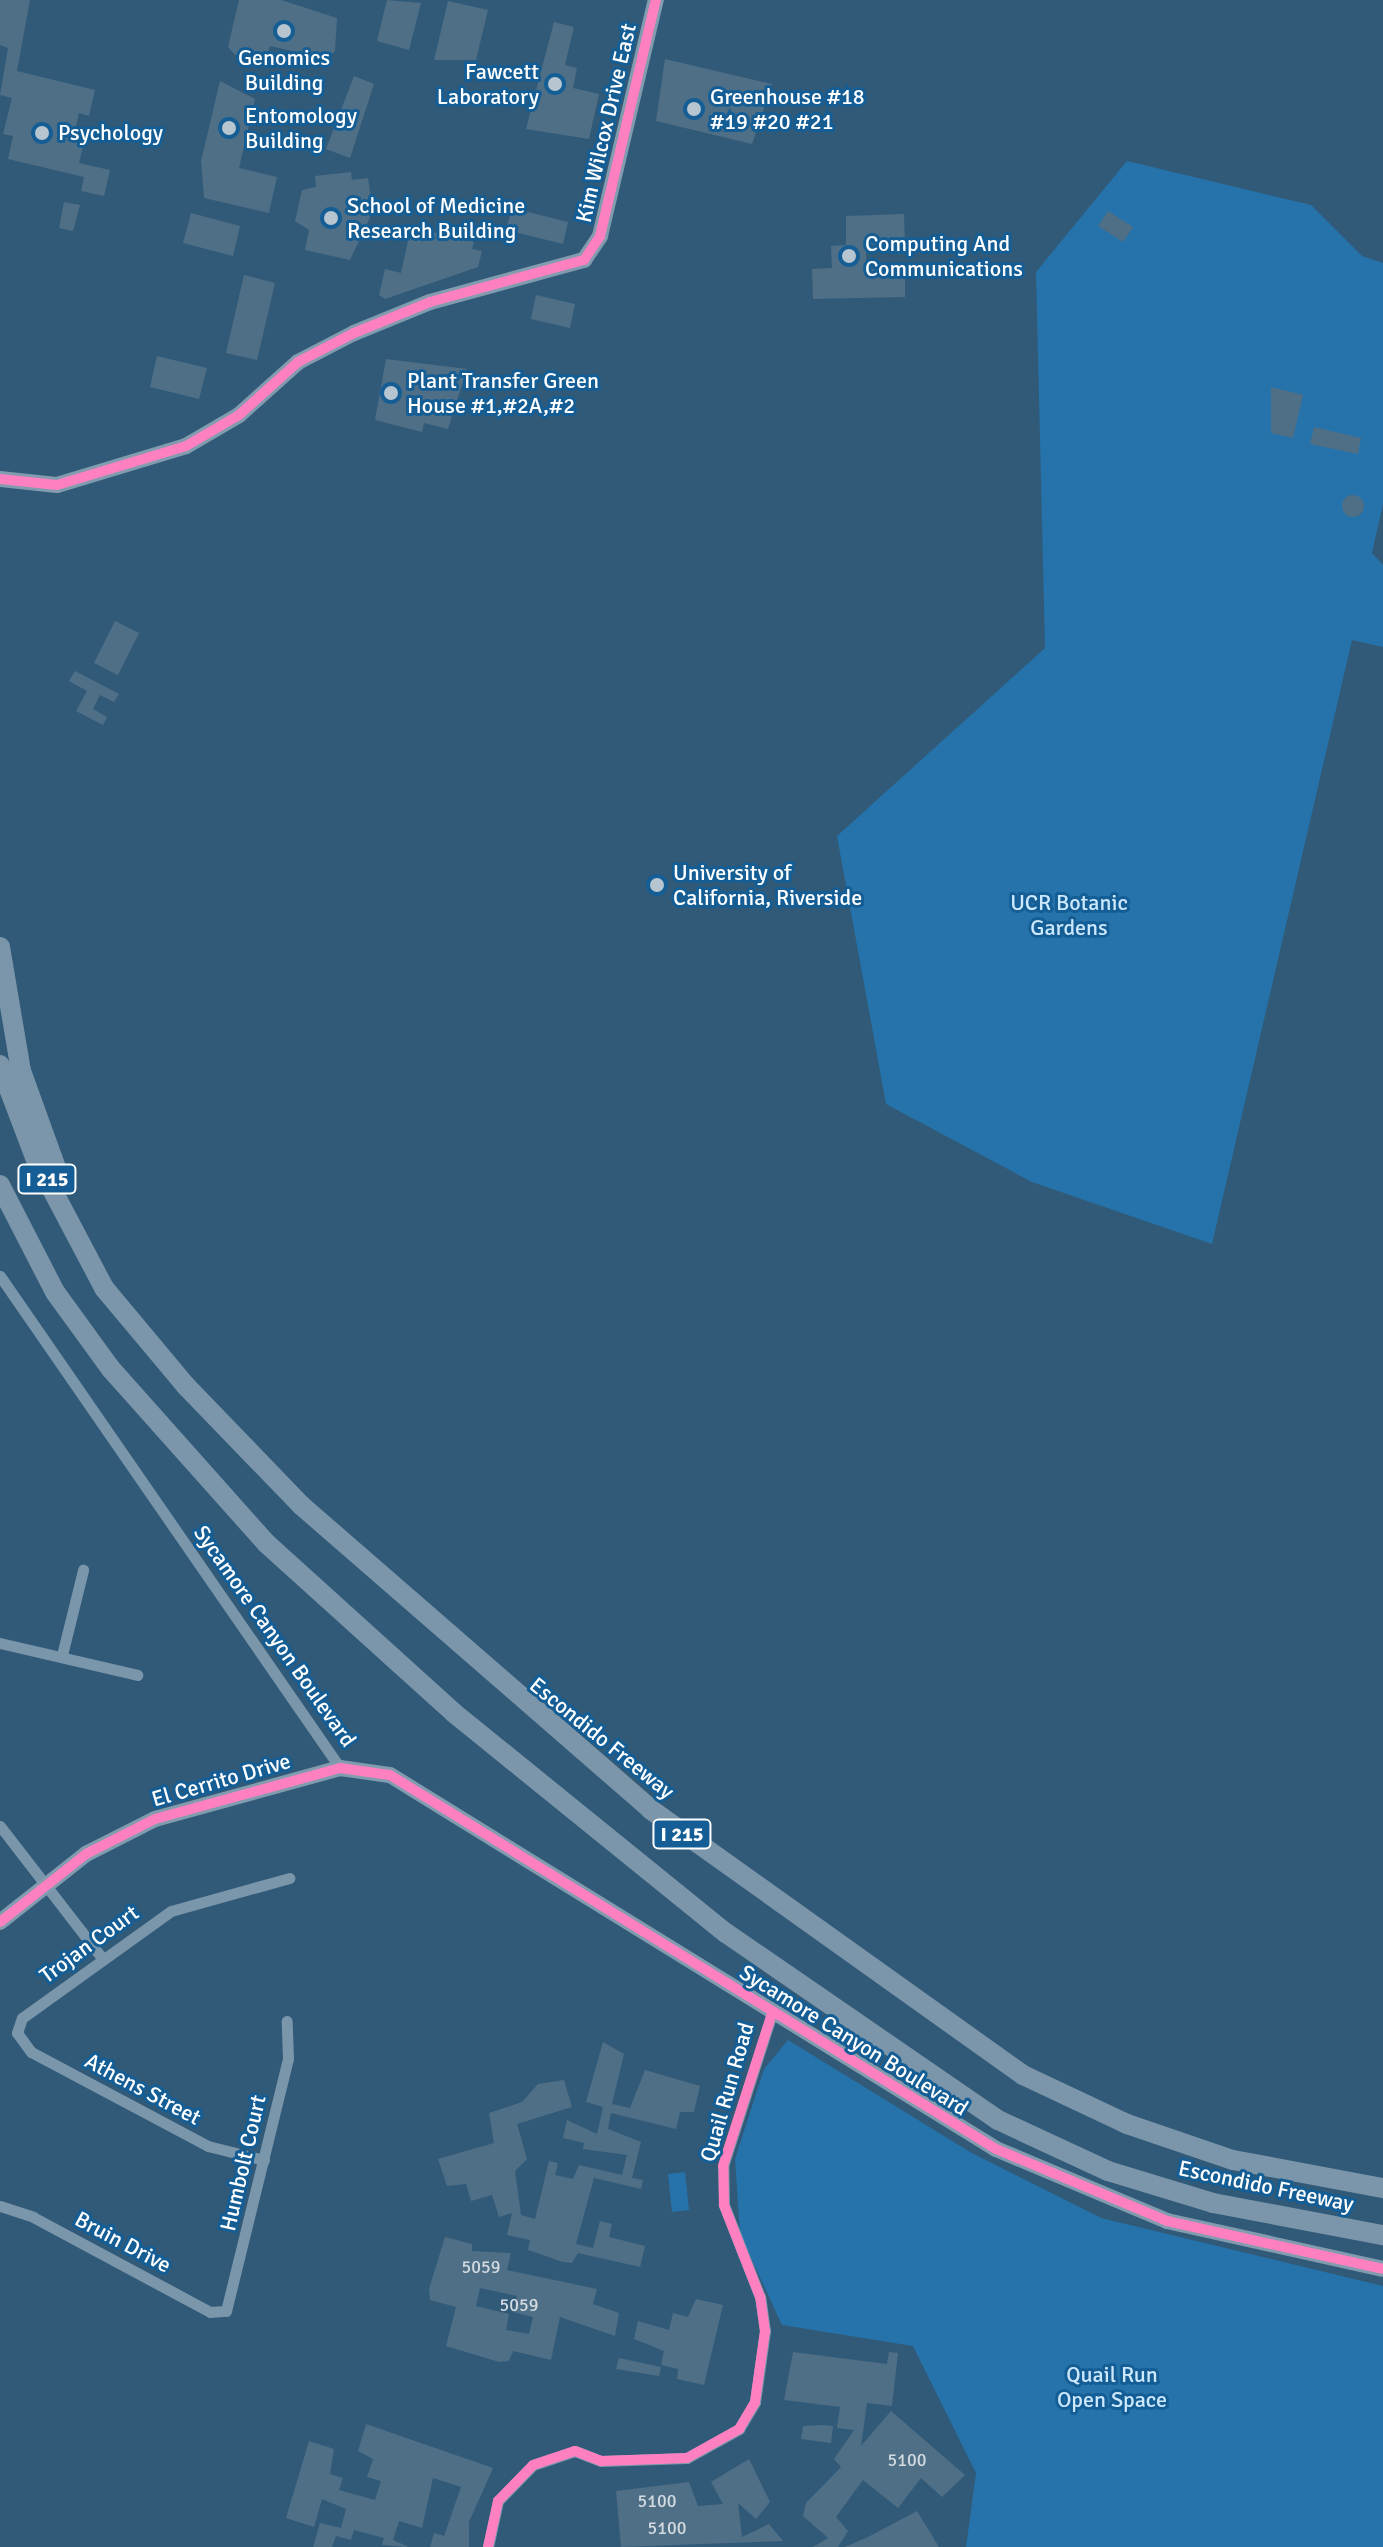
<!DOCTYPE html>
<html>
<head>
<meta charset="utf-8">
<style>
	body { margin:0 }
	#map { position:relative; width:1383px; height:2547px; overflow:hidden; background:#315a78; font-family:Signika,sans-serif }
	div>[style] { position:absolute }
	[style*='--x'] { left:calc(var(--x)*1px); top:calc(var(--y)*1px); width:calc(var(--w)*1px); rotate:calc(var(--a)*1deg) }
	.green>* { inset:0; background:#2573aa }
	.building>* { inset:0; background:#4f6f87 }
	.round { border-radius:50% }
	.street>* { height:11px; margin:-5.5px; padding:0 5.5px; transform-origin:5.5px; border-radius:5.5px; background:#7a96ab }
	.secondary>* { height:16px; margin:-8px; padding:0 8px; transform-origin:8px; border-radius:8px; background:#819baf }
	.highway>* { height:20px; margin:-10px; padding:0 10px; transform-origin:10px; border-radius:10px; background:#7b96aa }
	.cycleway>* { height:10px; margin:-5px; padding:0 5px; transform-origin:5px; border-radius:5px; background:#ff80c0 }
	.dots>* { width:22px; height:22px; translate:-50% -50%; box-sizing:border-box; border:4px solid #145e95; border-radius:50% }
	span { translate:-50% -50%; white-space:nowrap; text-align:center; line-height:1.15; -webkit-text-stroke:6px #145e95; paint-order:stroke }
	.number-label { font-size:18px; color:#d3dbe1 }
	.number-label span { -webkit-text-stroke-width:0 }
	.shield-label span { padding:2px 6px; background:#145e95; border:2px solid; border-radius:6px; -webkit-text-stroke-width:0 }
	.shield-label { font-size:20px; color:#fff; font-weight:700 }
	.poi-label { font-size:22px; color:#fff }
	.right { translate:-100% -50%; text-align:right }
	.left { translate:0 -50%; text-align:left }
	.street-label { font-size:22px; color:#fff }
	.park-label { font-size:22px; color:#cce8fd }
</style>
</head>
<body>
<div id="map">
	<div class="green">
		<i style="clip-path:polygon(1127px 161px,1311px 205px,1362px 256px,1383px 263px,1383px 504px,1372px 553px,1383px 565px,1383px 647px,1352px 640px,1212px 1244px,1032px 1182px,886px 1104px,837px 836px,1045px 648px,1036px 272px)"></i>
		<i style="clip-path:polygon(788px 2040px,970px 2152px,1101px 2218px,1383px 2286px,1383px 2547px,966px 2547px,976px 2473px,913px 2346px,782px 2325px,740px 2234px,735px 2159px,764px 2069px)"></i>
		<i style="clip-path:polygon(685px 2172px,689px 2210px,672px 2212px,668px 2174px)"></i>
	</div>
	<div class="building">
		<i style="clip-path:polygon(0 0,30px 0,17px 71px,95px 90px,89px 116px,79px 113px,75px 131px,86px 134px,79px 163px,110px 170px,104px 196px,81px 191px,84px 177px,8px 159px,13px 136px,3px 134px,12px 98px,0 95px,8px 48px,0 45px)"></i>
		<i style="clip-path:polygon(239px 0,281px 0,337px 18px,335px 51px,328px 59px,270px 46px,266px 63px,235px 55px,228px 47px)"></i>
		<i style="clip-path:polygon(387px 0,421px 3px,409px 50px,377px 41px)"></i>
		<i style="clip-path:polygon(448px 1px,488px 10px,476px 60px,434px 60px)"></i>
		<i style="clip-path:polygon(554px 22px,574px 27px,565px 65px,577px 68px,573px 88px,599px 94px,589px 139px,526px 129px)"></i>
		<i style="clip-path:polygon(665px 59px,772px 84px,752px 144px,656px 121px)"></i>
		<i style="clip-path:polygon(354px 76px,374px 84px,350px 158px,326px 149px)"></i>
		<i style="clip-path:polygon(220px 81px,255px 99px,239px 168px,277px 177px,269px 213px,204px 198px,201px 161px)"></i>
		<i style="clip-path:polygon(351px 172px,352px 180px,368px 178px,373px 211px,350px 260px,305px 250px,309px 230px,295px 221px,302px 190px,316px 187px,315px 176px)"></i>
		<i style="clip-path:polygon(64px 202px,80px 205px,73px 231px,59px 228px)"></i>
		<i style="clip-path:polygon(512px 208px,568px 222px,563px 244px,506px 230px)"></i>
		<i style="clip-path:polygon(1108px 211px,1133px 227px,1123px 242px,1098px 226px)"></i>
		<i style="clip-path:polygon(191px 213px,240px 226px,233px 256px,183px 243px)"></i>
		<i style="clip-path:polygon(904px 214px,905px 244px,866px 245px,866px 268px,905px 267px,905px 297px,813px 299px,812px 269px,832px 268px,831px 246px,846px 245px,846px 216px)"></i>
		<i style="clip-path:polygon(425px 230px,474px 242px,472px 249px,482px 251px,478px 267px,385px 299px,379px 295px,385px 269px,401px 273px,409px 236px,423px 239px)"></i>
		<i style="clip-path:polygon(244px 275px,275px 283px,257px 360px,226px 353px)"></i>
		<i style="clip-path:polygon(536px 295px,575px 304px,570px 328px,531px 319px)"></i>
		<i style="clip-path:polygon(157px 356px,207px 368px,199px 399px,150px 387px)"></i>
		<i style="clip-path:polygon(386px 359px,467px 369px,448px 429px,424px 423px,422px 432px,375px 420px)"></i>
		<i style="clip-path:polygon(1271px 387px,1303px 395px,1293px 438px,1271px 433px)"></i>
		<i style="clip-path:polygon(1314px 427px,1361px 438px,1358px 454px,1310px 444px)"></i>
		<i class="round" style="left:1342px;top:495px;width:22px;height:22px"></i>
		<i style="clip-path:polygon(115px 621px,139px 633px,118px 675px,94px 663px)"></i>
		<i style="clip-path:polygon(75px 671px,119px 694px,114px 702px,100px 695px,93px 709px,107px 717px,103px 725px,76px 711px,87px 691px,69px 681px)"></i>
		<i style="clip-path:polygon(603px 2042px,624px 2054px,612px 2104px,630px 2108px,645px 2070px,700px 2086px,694px 2112px,680px 2112px,676px 2129px,611px 2113px,608px 2129px,641px 2142px,632px 2178px,643px 2180px,641px 2189px,594px 2178px,576px 2244px,593px 2248px,600px 2221px,612px 2224px,609px 2237px,645px 2246px,640px 2267px,578px 2253px,572px 2263px,563px 2262px,528px 2250px,530px 2240px,507px 2235px,512px 2213px,499px 2217px,492px 2195px,471px 2201px,466px 2184px,447px 2186px,438px 2159px,494px 2143px,489px 2113px,522px 2102px,538px 2084px,564px 2080px,572px 2107px,517px 2124px,527px 2159px,515px 2171px,521px 2215px,535px 2219px,549px 2161px,558px 2163px,555px 2175px,573px 2179px,579px 2165px,622px 2175px,627px 2155px,583px 2149px,584px 2143px,563px 2138px,567px 2120px,597px 2134px,603px 2107px,586px 2102px)"></i>
		<i style="clip-path:polygon(evenodd,445px 2237px,472px 2244px,472px 2251px,511px 2253px,507px 2270px,597px 2289px,593px 2304px,619px 2313px,615px 2336px,560px 2317px,551px 2360px,513px 2351px,509px 2361px,499px 2362px,446px 2346px,456px 2307px,430px 2300px,429px 2289px,445px 2237px,480px 2288px,517px 2296px,513px 2312px,533px 2317px,529px 2334px,506px 2330px,509px 2314px,476px 2306px,480px 2288px)"></i>
		<i style="clip-path:polygon(696px 2299px,723px 2305px,704px 2385px,677px 2379px,678px 2369px,661px 2365px,664px 2351px,634px 2339px,638px 2321px,669px 2330px,673px 2313px,688px 2317px)"></i>
		<i style="clip-path:polygon(793px 2352px,887px 2364px,889px 2352px,898px 2353px,892px 2406px,867px 2403px,861px 2446px,891px 2411px,965px 2475px,942px 2497px,921px 2478px,898px 2508px,863px 2480px,836px 2517px,848px 2531px,838px 2547px,813px 2547px,828px 2538px,803px 2516px,806px 2503px,841px 2467px,834px 2459px,854px 2430px,837px 2428px,840px 2407px,784px 2400px)"></i>
		<i style="clip-path:polygon(619px 2358px,661px 2367px,659px 2376px,616px 2369px)"></i>
		<i style="clip-path:polygon(366px 2424px,493px 2468px,469px 2522px,469px 2547px,430px 2547px,434px 2533px,444px 2536px,461px 2487px,433px 2478px,422px 2528px,399px 2521px,393px 2540px,409px 2547px,382px 2545px,384px 2538px,354px 2530px,351px 2540px,336px 2536px,332px 2547px,313px 2547px,320px 2523px,341px 2528px,346px 2509px,322px 2499px,314px 2527px,286px 2518px,309px 2441px,334px 2449px,330px 2474px,343px 2478px,339px 2490px,375px 2500px,381px 2481px,367px 2477px,373px 2459px,358px 2451px)"></i>
		<i style="clip-path:polygon(824px 2425px,833px 2426px,831px 2443px,801px 2439px,803px 2426px)"></i>
		<i style="clip-path:polygon(749px 2459px,770px 2502px,756px 2519px,738px 2503px,742px 2537px,769px 2524px,783px 2541px,621px 2547px,616px 2491px,689px 2482px,698px 2506px,723px 2504px,711px 2482px)"></i>
		<i style="clip-path:polygon(917px 2511px,939px 2547px,845px 2547px,868px 2537px)"></i>
	</div>
	<div class="street">
		<i style="--x:0;--y:1276;--w:598;--a:55.35"></i>
		<i style="--x:0;--y:1643;--w:141;--a:13.1"></i>
		<i style="--x:62;--y:1655;--w:88;--a:-76.1"></i>
		<i style="--x:0;--y:1826;--w:167;--a:52.3"></i>
		<i style="--x:264;--y:2160;--w:58;--a:-166"></i>
		<i style="--x:208;--y:2146;--w:200;--a:-152"></i>
		<i style="--x:31;--y:2052;--w:24;--a:-126"></i>
		<i style="--x:17;--y:2033;--w:16;--a:-72"></i>
		<i style="--x:22;--y:2018;--w:183;--a:-35.7"></i>
		<i style="--x:171;--y:1911;--w:123;--a:-15.6"></i>
		<i style="--x:0;--y:2206;--w:35;--a:18"></i>
		<i style="--x:33;--y:2217;--w:201;--a:28.2"></i>
		<i style="--x:210;--y:2312;--w:16;--a:-4"></i>
		<i style="--x:226;--y:2311;--w:260;--a:-76.2"></i>
		<i style="--x:288;--y:2059;--w:38;--a:-92"></i>
		<i style="--x:488;--y:2547;--w:47;--a:-77.7"></i>
		<i style="--x:498;--y:2501;--w:50;--a:-45.8"></i>
		<i style="--x:533;--y:2465;--w:44;--a:-18.4"></i>
		<i style="--x:575;--y:2451;--w:28;--a:21"></i>
		<i style="--x:601;--y:2461;--w:86;--a:-2"></i>
		<i style="--x:687;--y:2458;--w:60;--a:-29.1"></i>
		<i style="--x:739;--y:2429;--w:31;--a:-59"></i>
		<i style="--x:755;--y:2402;--w:72;--a:-82"></i>
		<i style="--x:765;--y:2331;--w:34;--a:-98"></i>
		<i style="--x:760;--y:2297;--w:99;--a:-111.4"></i>
		<i style="--x:724;--y:2205;--w:39;--a:-91"></i>
		<i style="--x:723;--y:2166;--w:161;--a:-72.2"></i>
	</div>
	<div class="secondary">
		<i style="--x:0;--y:479;--w:57;--a:6"></i>
		<i style="--x:57;--y:485;--w:135;--a:-16.8"></i>
		<i style="--x:186;--y:446;--w:61;--a:-30.3"></i>
		<i style="--x:239;--y:415;--w:79;--a:-41.9"></i>
		<i style="--x:298;--y:362;--w:63;--a:-27.4"></i>
		<i style="--x:354;--y:333;--w:82;--a:-22.2"></i>
		<i style="--x:430;--y:302;--w:160;--a:-15.3"></i>
		<i style="--x:584;--y:260;--w:29;--a:-56"></i>
		<i style="--x:600;--y:236;--w:243;--a:-76.7"></i>
		<i style="--x:0;--y:1922;--w:110;--a:-38.3"></i>
		<i style="--x:86;--y:1854;--w:77;--a:-26.9"></i>
		<i style="--x:155;--y:1819;--w:192;--a:-15.4"></i>
		<i style="--x:340;--y:1768;--w:50;--a:8"></i>
		<i style="--x:390;--y:1775;--w:712;--a:31.68"></i>
		<i style="--x:996;--y:2149;--w:186;--a:22.8"></i>
		<i style="--x:1167;--y:2221;--w:221;--a:12.5"></i>
	</div>
	<div class="highway">
		<i style="--x:0;--y:947;--w:126;--a:80.4"></i>
		<i style="--x:21;--y:1071;--w:120;--a:70.1"></i>
		<i style="--x:0;--y:1065;--w:98;--a:69.2"></i>
		<i style="--x:35;--y:1157;--w:148;--a:62.2"></i>
		<i style="--x:104;--y:1288;--w:128;--a:50.1"></i>
		<i style="--x:186;--y:1386;--w:167;--a:46"></i>
		<i style="--x:302;--y:1506;--w:461;--a:41"></i>
		<i style="--x:650;--y:1809;--w:458;--a:35.5"></i>
		<i style="--x:1023;--y:2075;--w:115;--a:25.2"></i>
		<i style="--x:1127;--y:2124;--w:112;--a:18.8"></i>
		<i style="--x:1233;--y:2160;--w:153;--a:10.6"></i>
		<i style="--x:0;--y:1185;--w:120;--a:62.8"></i>
		<i style="--x:55;--y:1292;--w:95;--a:54"></i>
		<i style="--x:111;--y:1369;--w:233;--a:48.3"></i>
		<i style="--x:266;--y:1543;--w:253;--a:42.1"></i>
		<i style="--x:454;--y:1713;--w:350;--a:39"></i>
		<i style="--x:726;--y:1933;--w:330;--a:34.5"></i>
		<i style="--x:998;--y:2120;--w:121;--a:24.9"></i>
		<i style="--x:1108;--y:2171;--w:110;--a:16.9"></i>
		<i style="--x:1213;--y:2203;--w:173;--a:10.7"></i>
	</div>
	<div class="cycleway">
		<i style="--x:0;--y:479;--w:57;--a:6"></i>
		<i style="--x:57;--y:485;--w:135;--a:-16.8"></i>
		<i style="--x:186;--y:446;--w:61;--a:-30.3"></i>
		<i style="--x:239;--y:415;--w:79;--a:-41.9"></i>
		<i style="--x:298;--y:362;--w:63;--a:-27.4"></i>
		<i style="--x:354;--y:333;--w:82;--a:-22.2"></i>
		<i style="--x:430;--y:302;--w:160;--a:-15.3"></i>
		<i style="--x:584;--y:260;--w:29;--a:-56"></i>
		<i style="--x:600;--y:236;--w:243;--a:-76.7"></i>
		<i style="--x:0;--y:1922;--w:110;--a:-38.3"></i>
		<i style="--x:86;--y:1854;--w:77;--a:-26.9"></i>
		<i style="--x:155;--y:1819;--w:192;--a:-15.4"></i>
		<i style="--x:340;--y:1768;--w:50;--a:8"></i>
		<i style="--x:390;--y:1775;--w:712;--a:31.68"></i>
		<i style="--x:996;--y:2149;--w:186;--a:22.8"></i>
		<i style="--x:1167;--y:2221;--w:221;--a:12.5"></i>
		<i style="--x:488;--y:2547;--w:47;--a:-77.7"></i>
		<i style="--x:498;--y:2501;--w:50;--a:-45.8"></i>
		<i style="--x:533;--y:2465;--w:44;--a:-18.4"></i>
		<i style="--x:575;--y:2451;--w:28;--a:21"></i>
		<i style="--x:601;--y:2461;--w:86;--a:-2"></i>
		<i style="--x:687;--y:2458;--w:60;--a:-29.1"></i>
		<i style="--x:739;--y:2429;--w:31;--a:-59"></i>
		<i style="--x:755;--y:2402;--w:72;--a:-82"></i>
		<i style="--x:765;--y:2331;--w:34;--a:-98"></i>
		<i style="--x:760;--y:2297;--w:99;--a:-111.4"></i>
		<i style="--x:724;--y:2205;--w:39;--a:-91"></i>
		<i style="--x:723;--y:2166;--w:161;--a:-72.2"></i>
	</div>
	<div class="dots">
		<i style="left:284px;top:31px;background:#b7c5d0"></i>
		<i style="left:555px;top:84px;background:#b7c5d0"></i>
		<i style="left:694px;top:109px;background:#b7c5d0"></i>
		<i style="left:229px;top:128px;background:#b7c5d0"></i>
		<i style="left:42px;top:133px;background:#b7c5d0"></i>
		<i style="left:331px;top:218px;background:#b7c5d0"></i>
		<i style="left:849px;top:256px;background:#b7c5d0"></i>
		<i style="left:391px;top:393px;background:#b7c5d0"></i>
		<i style="left:657px;top:885px;background:#b7c5d0"></i>
	</div>
	<div class="number-label">
		<span style="left:481px;top:2267px">5059</span>
		<span style="left:519px;top:2305px">5059</span>
		<span style="left:907px;top:2460px">5100</span>
		<span style="left:657px;top:2501px">5100</span>
		<span style="left:667px;top:2528px">5100</span>
	</div>
	<div class="shield-label">
		<span style="left:47px;top:1179px">I 215</span>
		<span style="left:682px;top:1834px">I 215</span>
	</div>
	<div class="poi-label">
		<span style="left:284px;top:70px">Genomics<br>Building</span>
		<span class="right" style="left:539px;top:84px">Fawcett<br>Laboratory</span>
		<span class="left" style="left:710px;top:109px">Greenhouse #18<br>#19 #20 #21</span>
		<span class="left" style="left:245px;top:128px">Entomology<br>Building</span>
		<span class="left" style="left:58px;top:133px">Psychology</span>
		<span class="left" style="left:347px;top:218px">School of Medicine<br>Research Building</span>
		<span class="left" style="left:865px;top:256px">Computing And<br>Communications</span>
		<span class="left" style="left:407px;top:393px">Plant Transfer Green<br>House #1,#2A,#2</span>
		<span class="left" style="left:673px;top:885px">University of<br>California, Riverside</span>
	</div>
	<div class="street-label">
		<span style="left:606px;top:123px;rotate:-77deg">Kim Wilcox Drive East</span>
		<span style="left:275px;top:1636px;rotate:55deg">Sycamore Canyon Boulevard</span>
		<span style="left:602px;top:1738px;rotate:39deg">Escondido Freeway</span>
		<span style="left:221px;top:1780px;rotate:-16deg">El Cerrito Drive</span>
		<span style="left:89px;top:1944px;rotate:-36deg">Trojan Court</span>
		<span style="left:854px;top:2040px;rotate:32deg">Sycamore Canyon Boulevard</span>
		<span style="left:143px;top:2089px;rotate:28deg">Athens Street</span>
		<span style="left:727px;top:2092px;rotate:-74deg">Quail Run Road</span>
		<span style="left:243px;top:2163px;rotate:-77deg">Humbolt Court</span>
		<span style="left:1266px;top:2186px;rotate:12deg">Escondido Freeway</span>
		<span style="left:123px;top:2242px;rotate:28deg">Bruin Drive</span>
	</div>
	<div class="park-label">
		<span style="left:1069px;top:915px">UCR Botanic<br>Gardens</span>
		<span style="left:1112px;top:2387px">Quail Run<br>Open Space</span>
	</div>
</div>
</body>
</html>
